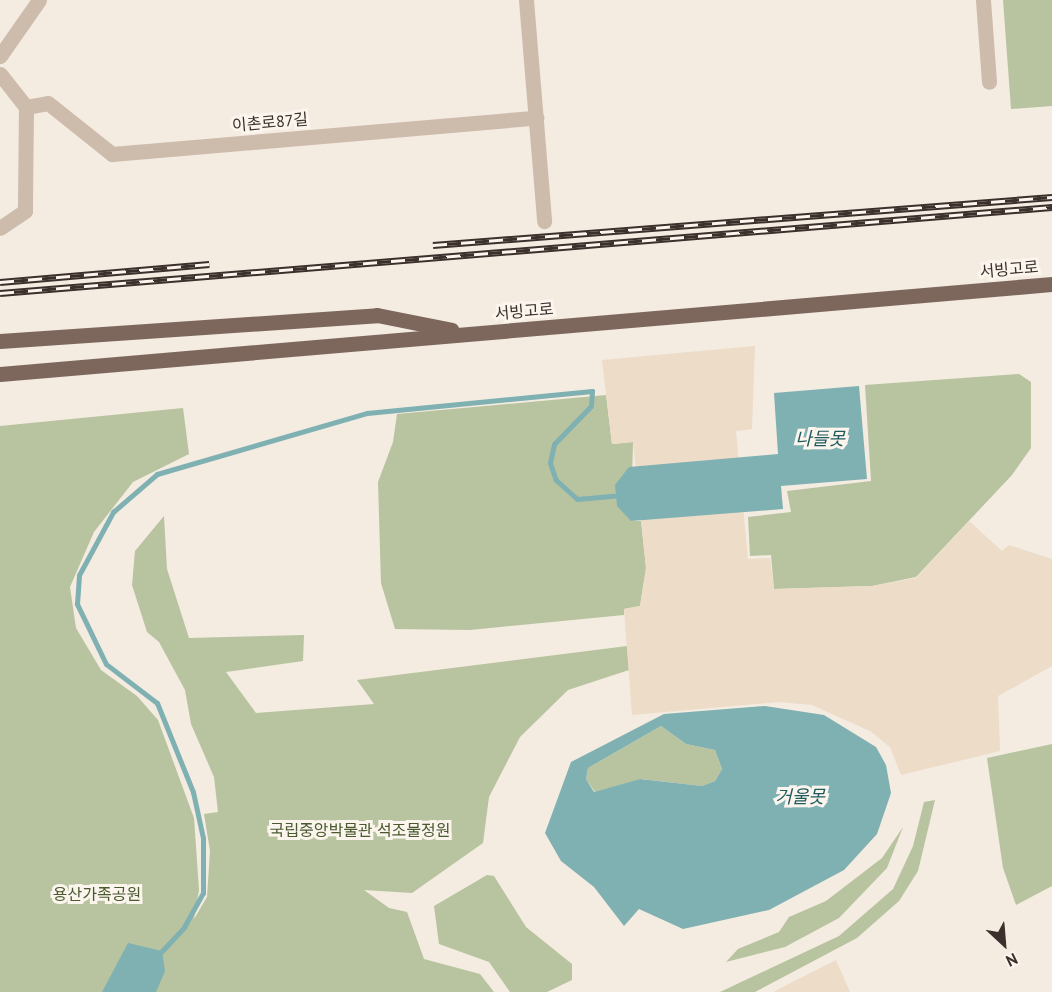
<!DOCTYPE html>
<html>
<head>
<meta charset="utf-8">
<style>
	body { margin:0 }
	#map { position:relative; width:1052px; height:992px; overflow:hidden; background:#f4ebe1; font-family:"PT Sans","Noto Sans KR",sans-serif }
	div>[style] { position:absolute }
	[style*='--x'] { left:calc(var(--x)*1px); top:calc(var(--y)*1px); width:calc(var(--w)*1px); rotate:calc(var(--a)*1deg) }
	.green>* { inset:0; background:#b8c4a0 }
	.plaza>* { inset:0; background:#ecdcc8 }
	.water>* { inset:0; background:#7fb0b2 }
	.stream>* { height:5px; margin:-2.5px; padding:0 2.5px; transform-origin:2.5px; border-radius:2.5px; background:#7fb0b2 }
	.minor>* { height:15px; margin:-7.5px; padding:0 7.5px; transform-origin:7.5px; border-radius:7.5px; background:#cdbbac }
	.major>* { height:15px; margin:-7.5px; padding:0 7.5px; transform-origin:7.5px; border-radius:7.5px; background:#7d675c }
	.rail>* { height:7px; margin-top:-3.5px; transform-origin:0; background:repeating-linear-gradient(90deg,#fbf5ee 0 14px,#3b302b 0 28px); box-sizing:border-box; border-block:2px solid #3b302b }
	span { translate:-50% -50%; white-space:nowrap; text-align:center; line-height:1.15; -webkit-text-stroke:6px #fbf5ee; paint-order:stroke }
	.street-label { font-size:16px; color:#3b302b }
	.park-label { font-size:16px; color:#4a5a2e }
	.water-label { font-size:18px; color:#1f5a5e; font-style:italic }
	.north { position:absolute; left:974px; top:914px; width:60px; height:60px; -webkit-text-stroke:4px #fbf5ee; paint-order:stroke; rotate:154deg; font-size:16px; font-weight:700; line-height:24px; text-align:center; color:#3b302b }
	.north::after { content:''; display:block; margin:auto; width:21px; height:27px; background:#3b302b; clip-path:polygon(50% 0,100% 100%,50% 72%,0 100%) }
</style>
</head>
<body>
<div id="map">
	<div class="green">
		<i style="clip-path:polygon(1003px 0,1052px 0,1052px 106px,1011px 109px)"></i>
		<i style="clip-path:polygon(1019px 374px,1031px 382px,1031px 448px,1012px 475px,916px 577px,872px 586px,774px 589px,771px 555px,750px 556px,748px 517px,791px 512px,787px 491px,871px 481px,865px 385px)"></i>
		<i style="clip-path:polygon(606px 395px,612px 444px,633px 442px,631px 521px,641px 521px,646px 568px,640px 606px,624px 609px,624px 615px,470px 630px,395px 629px,381px 583px,378px 482px,393px 442px,397px 414px)"></i>
		<i style="clip-path:polygon(183px 408px,189px 454px,133px 482px,94px 532px,70px 587px,76px 628px,101px 670px,137px 696px,158px 720px,194px 818px,199px 890px,194px 919px,207px 897px,210px 851px,204px 814px,218px 812px,214px 777px,191px 724px,185px 690px,159px 642px,147px 632px,132px 585px,135px 551px,164px 516px,167px 569px,189px 638px,304px 635px,303px 661px,226px 672px,256px 713px,374px 704px,357px 680px,627px 646px,629px 670px,568px 690px,520px 737px,489px 797px,483px 843px,412px 893px,364px 890px,389px 908px,407px 912px,424px 959px,480px 974px,494px 992px,0 992px,0 426px)"></i>
		<i style="clip-path:polygon(661px 726px,686px 744px,715px 750px,722px 769px,715px 781px,702px 786px,641px 779px,595px 792px,586px 779px,588px 768px)"></i>
		<i style="clip-path:polygon(1052px 744px,1052px 886px,1016px 905px,1003px 868px,987px 758px)"></i>
		<i style="clip-path:polygon(935px 800px,918px 871px,899px 901px,857px 938px,755px 992px,720px 992px,839px 936px,893px 889px,913px 846px,924px 802px)"></i>
		<i style="clip-path:polygon(903px 827px,887px 868px,839px 918px,785px 947px,726px 962px,738px 949px,779px 932px,789px 917px,826px 901px,882px 858px)"></i>
		<i style="clip-path:polygon(487px 875px,494px 876px,526px 927px,572px 964px,572px 980px,547px 992px,510px 992px,489px 962px,439px 944px,434px 906px)"></i>
	</div>
	<div class="plaza">
		<i style="clip-path:polygon(755px 346px,752px 429px,736px 431px,748px 559px,770px 558px,774px 589px,872px 586px,916px 578px,969px 521px,1002px 551px,1009px 545px,1052px 559px,1052px 666px,998px 696px,1000px 751px,901px 775px,890px 747px,870px 731px,812px 705px,779px 702px,632px 715px,624px 609px,640px 606px,646px 568px,633px 442px,612px 444px,602px 360px)"></i>
		<i style="clip-path:polygon(836px 960px,850px 992px,773px 992px)"></i>
	</div>
	<div class="water">
		<i style="clip-path:polygon(859px 386px,867px 479px,781px 486px,783px 509px,631px 521px,617px 506px,615px 485px,629px 467px,778px 454px,774px 393px)"></i>
		<i style="clip-path:polygon(evenodd,765px 706px,824px 715px,876px 747px,886px 765px,891px 793px,877px 834px,844px 870px,769px 910px,683px 929px,639px 909px,624px 926px,594px 887px,561px 861px,545px 833px,571px 762px,664px 714px,765px 706px,661px 726px,686px 744px,715px 750px,722px 769px,715px 781px,702px 786px,640px 779px,594px 792px,586px 779px,588px 768px,661px 726px)"></i>
		<i style="clip-path:polygon(128px 943px,162px 951px,165px 971px,156px 992px,102px 992px)"></i>
	</div>
	<div class="stream">
		<i style="--x:162;--y:951;--w:33;--a:-47"></i>
		<i style="--x:184;--y:927;--w:39;--a:-61"></i>
		<i style="--x:203;--y:893;--w:55;--a:-90"></i>
		<i style="--x:203;--y:838;--w:47;--a:-102.3"></i>
		<i style="--x:193;--y:792;--w:96;--a:-112"></i>
		<i style="--x:157;--y:703;--w:64;--a:-142.6"></i>
		<i style="--x:106;--y:664;--w:67;--a:-115.8"></i>
		<i style="--x:77;--y:604;--w:29;--a:-86"></i>
		<i style="--x:79;--y:575;--w:72;--a:-61.6"></i>
		<i style="--x:113;--y:512;--w:58;--a:-40.8"></i>
		<i style="--x:157;--y:474;--w:219;--a:-16.2"></i>
		<i style="--x:367;--y:413;--w:226;--a:-5.6"></i>
		<i style="--x:592;--y:391;--w:15;--a:94"></i>
		<i style="--x:591;--y:406;--w:53;--a:134.2"></i>
		<i style="--x:554;--y:444;--w:19;--a:102"></i>
		<i style="--x:550;--y:463;--w:18;--a:71"></i>
		<i style="--x:556;--y:480;--w:28;--a:42"></i>
		<i style="--x:577;--y:499;--w:37;--a:-5"></i>
	</div>
	<div class="minor">
		<i style="--x:526;--y:0;--w:222;--a:85.3"></i>
		<i style="--x:983;--y:0;--w:82;--a:85.8"></i>
		<i style="--x:0;--y:56;--w:68;--a:-55.1"></i>
		<i style="--x:0;--y:74;--w:42;--a:51.8"></i>
		<i style="--x:26;--y:107;--w:104;--a:90.6"></i>
		<i style="--x:25;--y:211;--w:30;--a:146"></i>
		<i style="--x:26;--y:107;--w:22;--a:-10"></i>
		<i style="--x:48;--y:103;--w:82;--a:38.6"></i>
		<i style="--x:112;--y:154;--w:426;--a:-4.9"></i>
	</div>
	<div class="major">
		<i style="--x:0;--y:341;--w:378;--a:-3.9"></i>
		<i style="--x:377;--y:315;--w:76;--a:11.3"></i>
		<i style="--x:0;--y:374;--w:1056;--a:-4.89"></i>
	</div>
	<div class="rail">
		<i style="--x:433;--y:245;--w:621;--a:-4.43"></i>
		<i style="--x:0;--y:282;--w:210;--a:-4.9"></i>
		<i style="--x:0;--y:293;--w:1056;--a:-4.67"></i>
	</div>
	<div class="street-label">
		<span style="left:270px;top:122px;rotate:-5deg">이촌로87길</span>
		<span style="left:1009px;top:269px;rotate:-5deg">서빙고로</span>
		<span style="left:524px;top:311px;rotate:-5deg">서빙고로</span>
	</div>
	<div class="park-label">
		<span style="left:360px;top:830px">국립중앙박물관 석조물정원</span>
		<span style="left:97px;top:894px">용산가족공원</span>
	</div>
	<div class="water-label">
		<span style="left:820px;top:439px">나들못</span>
		<span style="left:800px;top:797px">거울못</span>
	</div>
	<div class="north">N</div>
</div>
</body>
</html>
